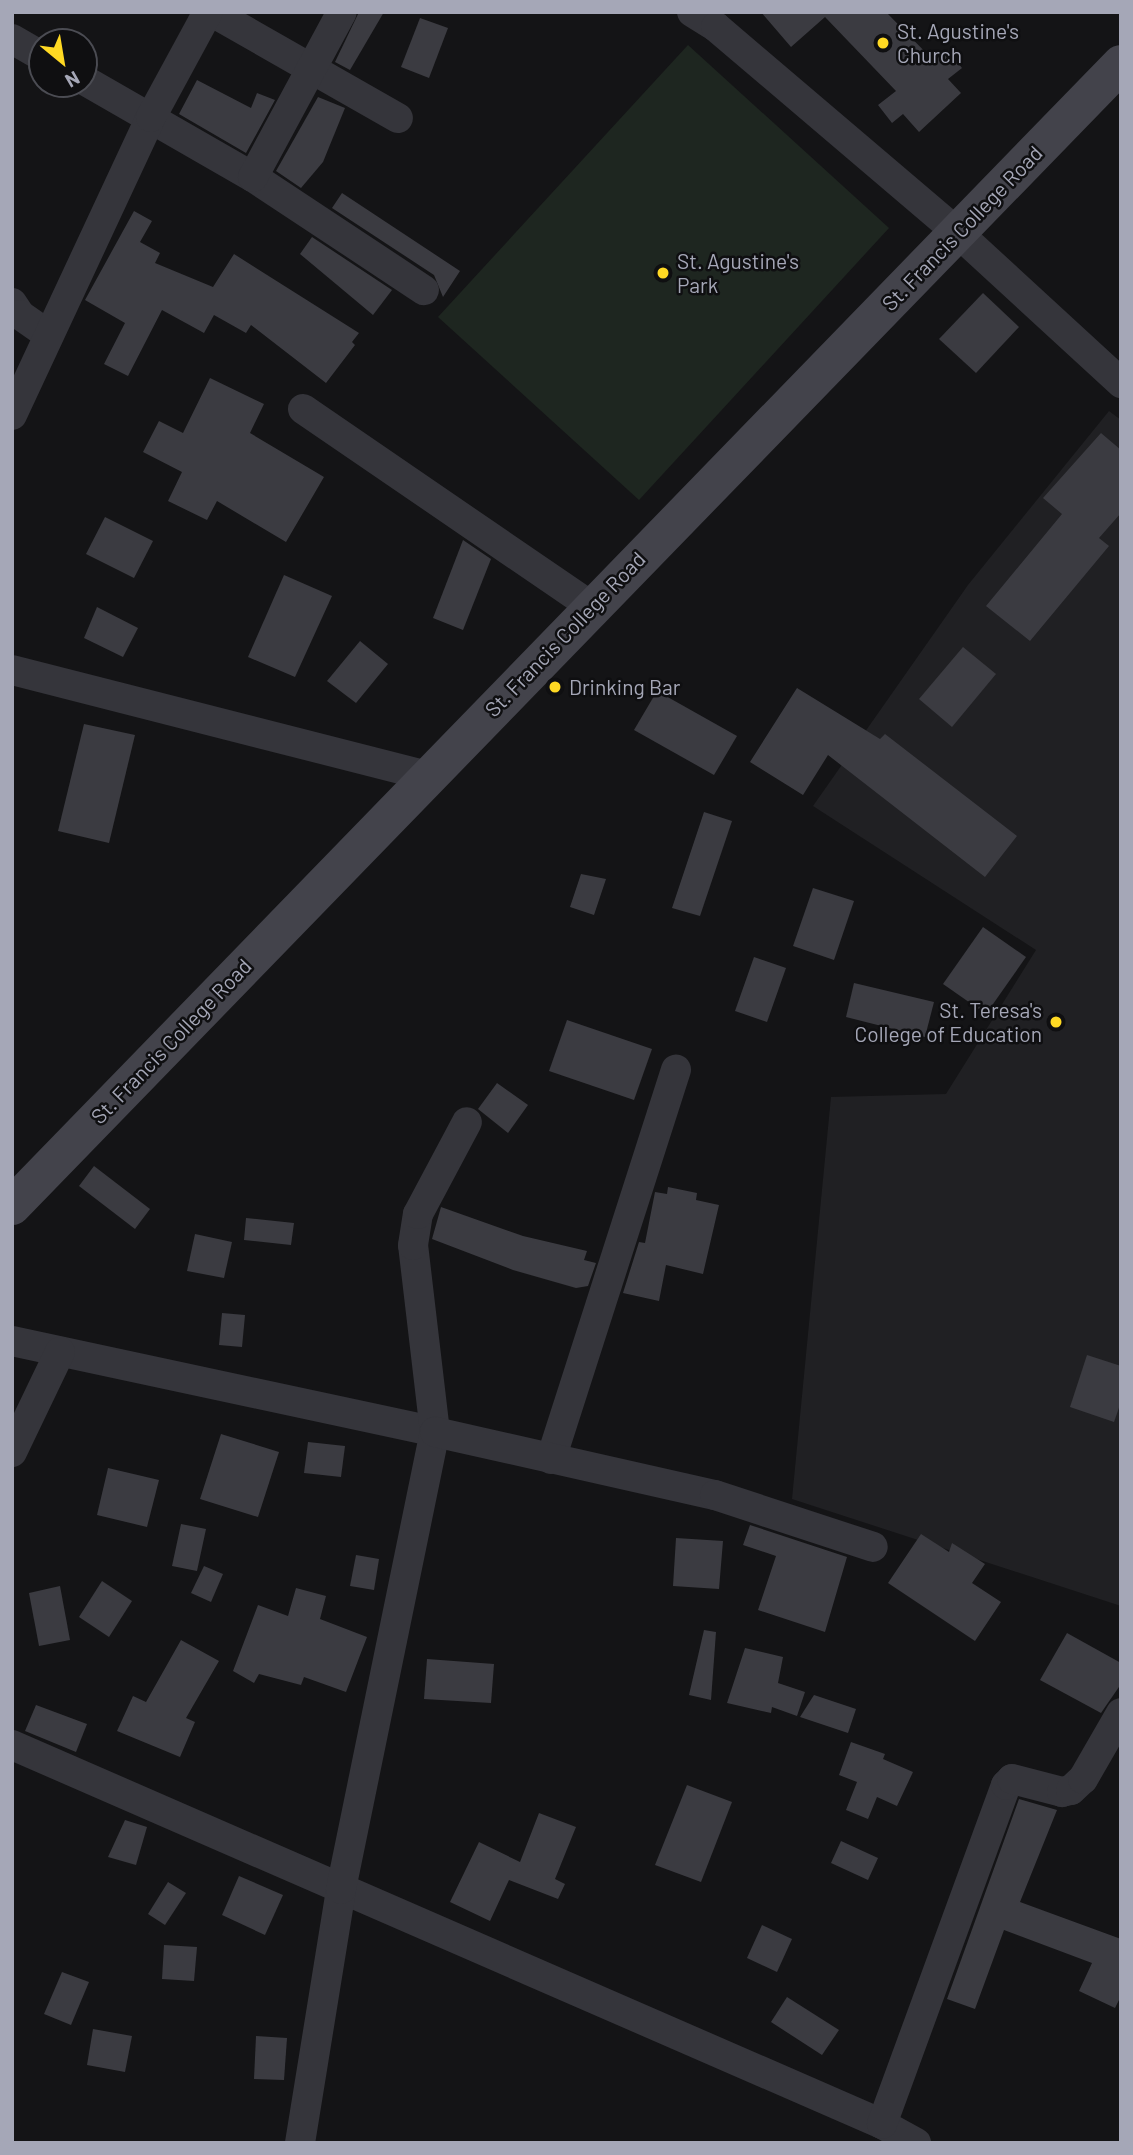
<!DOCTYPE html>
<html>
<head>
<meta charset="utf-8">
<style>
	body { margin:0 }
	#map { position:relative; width:1133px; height:2155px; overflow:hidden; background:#141416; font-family:Barlow,sans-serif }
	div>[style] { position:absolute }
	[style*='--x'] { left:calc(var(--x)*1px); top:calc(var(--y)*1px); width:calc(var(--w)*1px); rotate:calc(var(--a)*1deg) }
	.built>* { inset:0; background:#202023 }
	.green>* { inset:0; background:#1e2620 }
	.building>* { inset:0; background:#3b3b41 }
	.minor>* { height:30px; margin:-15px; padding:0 15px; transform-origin:15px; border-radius:15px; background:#35353b }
	.secondary>* { height:38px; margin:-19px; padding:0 19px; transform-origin:19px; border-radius:19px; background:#43434b }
	.dots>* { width:19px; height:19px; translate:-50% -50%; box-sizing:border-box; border:4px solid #0f0f11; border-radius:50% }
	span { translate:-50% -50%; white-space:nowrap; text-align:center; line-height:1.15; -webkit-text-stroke:5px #0f0f11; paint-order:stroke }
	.poi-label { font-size:21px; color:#a5a7b7 }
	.left { translate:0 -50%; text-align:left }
	.right { translate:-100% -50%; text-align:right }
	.street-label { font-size:21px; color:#a5a7b7 }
	.frame { position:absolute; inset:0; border:14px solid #a5a7b7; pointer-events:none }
	.north { position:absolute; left:28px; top:28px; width:70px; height:70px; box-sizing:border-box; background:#0f0f11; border:2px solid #4b4c53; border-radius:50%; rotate:150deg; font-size:19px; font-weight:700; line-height:28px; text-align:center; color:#a5a7b7 }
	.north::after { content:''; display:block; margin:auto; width:24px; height:32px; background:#ffd923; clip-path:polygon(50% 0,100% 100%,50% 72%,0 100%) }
</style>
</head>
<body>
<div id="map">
	<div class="built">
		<i style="clip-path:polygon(1109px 411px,1121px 420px,1121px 1606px,792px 1499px,831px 1097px,946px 1094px,1036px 950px,813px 806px,968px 585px)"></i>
	</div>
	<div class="green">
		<i style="clip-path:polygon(688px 45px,889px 228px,639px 500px,438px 317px)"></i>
	</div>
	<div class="building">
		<i style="clip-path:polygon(359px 12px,384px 12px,350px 70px,335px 62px)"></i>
		<i style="clip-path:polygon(761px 12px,886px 12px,934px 61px,948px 50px,962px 68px,948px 79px,961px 93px,919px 132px,903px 114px,892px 123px,878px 105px,896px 91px,825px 17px,791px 47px)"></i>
		<i style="clip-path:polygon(420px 18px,448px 28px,429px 78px,401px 67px)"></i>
		<i style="clip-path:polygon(197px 80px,251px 108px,257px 93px,275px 100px,246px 153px,179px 114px)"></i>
		<i style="clip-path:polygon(318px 97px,345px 108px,323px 162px,301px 188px,276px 171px)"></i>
		<i style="clip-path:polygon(342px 193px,460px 271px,443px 297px,434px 275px,332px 208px)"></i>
		<i style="clip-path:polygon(134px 211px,152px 221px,140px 242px,160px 253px,155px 263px,213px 287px,234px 254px,359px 333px,352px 342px,355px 345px,326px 383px,251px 325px,246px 333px,214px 315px,204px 333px,162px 310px,128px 376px,104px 364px,125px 323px,85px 300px)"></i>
		<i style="clip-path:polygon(312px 237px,392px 290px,373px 315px,300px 254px)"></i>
		<i style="clip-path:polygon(983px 293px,1019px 327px,976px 373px,939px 339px)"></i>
		<i style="clip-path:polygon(210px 378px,264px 404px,250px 433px,324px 477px,286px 542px,217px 501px,207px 520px,168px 501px,182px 472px,143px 452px,159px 421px,183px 433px)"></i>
		<i style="clip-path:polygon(1101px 433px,1121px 450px,1121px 513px,1099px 538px,1109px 546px,1030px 641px,986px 606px,1062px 514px,1043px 498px)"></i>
		<i style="clip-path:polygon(105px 517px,153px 541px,134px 578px,86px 554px)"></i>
		<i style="clip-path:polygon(463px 540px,491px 559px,463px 630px,433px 618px)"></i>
		<i style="clip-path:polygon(284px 575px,332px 596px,295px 677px,248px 657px)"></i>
		<i style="clip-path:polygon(97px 607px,138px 628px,123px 657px,84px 638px)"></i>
		<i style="clip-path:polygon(360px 641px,388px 664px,356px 703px,327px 681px)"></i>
		<i style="clip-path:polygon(963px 647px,996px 674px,952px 727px,919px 699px)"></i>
		<i style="clip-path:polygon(797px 688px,880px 739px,885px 734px,1017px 836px,985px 877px,828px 755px,803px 795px,750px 762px)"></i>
		<i style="clip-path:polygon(657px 691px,737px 736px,714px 775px,634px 730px)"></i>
		<i style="clip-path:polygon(84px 724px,135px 735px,109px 843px,58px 831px)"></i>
		<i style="clip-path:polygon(704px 812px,732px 821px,700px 916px,672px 908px)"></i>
		<i style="clip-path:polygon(581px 874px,606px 879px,594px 915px,570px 907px)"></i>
		<i style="clip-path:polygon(813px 888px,854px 901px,834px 960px,793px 946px)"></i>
		<i style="clip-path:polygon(983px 927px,1026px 957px,986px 1014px,943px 984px)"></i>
		<i style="clip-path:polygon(754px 957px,786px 968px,767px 1022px,735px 1011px)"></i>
		<i style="clip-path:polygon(854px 983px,934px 1002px,925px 1037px,846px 1017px)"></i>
		<i style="clip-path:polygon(567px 1020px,652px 1049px,634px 1100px,549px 1071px)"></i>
		<i style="clip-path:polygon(497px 1083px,528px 1105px,508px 1133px,478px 1109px)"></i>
		<i style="clip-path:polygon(94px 1166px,150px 1209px,135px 1229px,79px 1186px)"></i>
		<i style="clip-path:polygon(668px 1187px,697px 1193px,696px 1200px,719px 1205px,703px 1274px,666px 1265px,659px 1301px,623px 1293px,639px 1242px,645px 1243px,655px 1192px,667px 1194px)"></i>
		<i style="clip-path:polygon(441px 1207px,523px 1236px,587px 1251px,584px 1260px,596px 1263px,588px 1286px,576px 1288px,513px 1270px,432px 1239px)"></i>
		<i style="clip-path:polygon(246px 1218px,294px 1223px,291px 1245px,244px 1240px)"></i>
		<i style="clip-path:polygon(195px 1234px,232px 1242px,224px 1278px,187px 1271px)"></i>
		<i style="clip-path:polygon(222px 1313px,245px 1315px,242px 1347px,219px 1345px)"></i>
		<i style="clip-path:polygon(1087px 1355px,1121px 1366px,1121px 1402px,1114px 1422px,1070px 1407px)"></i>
		<i style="clip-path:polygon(221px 1434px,279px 1452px,258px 1517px,200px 1499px)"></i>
		<i style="clip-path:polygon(308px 1442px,345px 1446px,341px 1477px,304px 1473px)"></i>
		<i style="clip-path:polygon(108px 1468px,159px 1480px,147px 1527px,97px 1515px)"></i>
		<i style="clip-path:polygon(181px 1524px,206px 1529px,197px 1571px,172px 1566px)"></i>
		<i style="clip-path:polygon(750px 1525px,847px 1557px,825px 1632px,758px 1610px,776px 1556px,743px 1545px)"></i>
		<i style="clip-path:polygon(921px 1534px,949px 1552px,952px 1543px,985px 1564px,972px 1583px,1001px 1602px,975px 1641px,888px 1583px)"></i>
		<i style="clip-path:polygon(676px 1538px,723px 1541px,719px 1589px,673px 1586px)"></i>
		<i style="clip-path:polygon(356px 1555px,379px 1559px,374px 1590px,350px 1586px)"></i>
		<i style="clip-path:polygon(204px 1566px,223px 1574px,211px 1602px,191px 1593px)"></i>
		<i style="clip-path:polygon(102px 1581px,132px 1601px,109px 1637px,79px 1617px)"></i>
		<i style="clip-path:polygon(60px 1586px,70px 1640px,39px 1646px,29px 1593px)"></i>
		<i style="clip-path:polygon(296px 1588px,326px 1596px,320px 1619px,367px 1637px,346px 1692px,304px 1677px,301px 1685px,259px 1674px,254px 1683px,233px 1671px,258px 1605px,288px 1616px)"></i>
		<i style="clip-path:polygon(704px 1630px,716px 1632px,711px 1700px,689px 1695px)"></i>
		<i style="clip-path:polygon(1067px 1633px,1121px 1663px,1121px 1684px,1101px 1713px,1040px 1680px)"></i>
		<i style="clip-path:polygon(181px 1640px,219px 1661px,186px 1718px,195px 1722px,180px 1757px,117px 1731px,133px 1696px,146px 1702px)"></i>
		<i style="clip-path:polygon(745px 1648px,783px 1657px,778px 1683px,805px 1692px,797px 1716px,772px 1707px,771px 1713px,727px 1703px)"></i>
		<i style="clip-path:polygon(427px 1659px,494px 1664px,491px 1703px,424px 1699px)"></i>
		<i style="clip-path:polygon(814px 1695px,856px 1709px,848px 1733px,800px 1717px)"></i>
		<i style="clip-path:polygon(36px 1705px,87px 1724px,76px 1752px,25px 1731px)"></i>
		<i style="clip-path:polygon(851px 1742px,885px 1754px,883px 1759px,913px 1772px,897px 1806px,877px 1797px,868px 1819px,846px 1810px,857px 1782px,839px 1775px)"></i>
		<i style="clip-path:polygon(687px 1785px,732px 1802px,701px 1882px,655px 1865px)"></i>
		<i style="clip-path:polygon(1019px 1799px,1057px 1810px,1020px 1902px,1121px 1939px,1121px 1996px,1115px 2008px,1079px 1991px,1092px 1963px,1004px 1930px,975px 2009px,947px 1999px)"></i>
		<i style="clip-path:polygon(539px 1813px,576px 1827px,555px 1879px,565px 1884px,558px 1899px,509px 1880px,490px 1921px,450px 1902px,479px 1842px,520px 1862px)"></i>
		<i style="clip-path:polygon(125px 1820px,147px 1827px,136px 1865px,108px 1857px)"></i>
		<i style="clip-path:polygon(841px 1841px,878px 1858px,868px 1880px,831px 1863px)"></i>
		<i style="clip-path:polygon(239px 1876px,283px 1895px,265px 1935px,222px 1915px)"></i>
		<i style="clip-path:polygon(168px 1882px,186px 1893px,165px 1925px,148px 1914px)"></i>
		<i style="clip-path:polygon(762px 1925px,792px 1939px,777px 1972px,747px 1958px)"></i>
		<i style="clip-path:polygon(164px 1945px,197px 1947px,194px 1981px,162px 1979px)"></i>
		<i style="clip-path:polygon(62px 1972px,89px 1982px,71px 2025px,44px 2014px)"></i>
		<i style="clip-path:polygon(787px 1997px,839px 2030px,822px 2055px,771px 2022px)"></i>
		<i style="clip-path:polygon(93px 2029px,132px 2036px,125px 2072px,87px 2065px)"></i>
		<i style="clip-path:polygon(256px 2036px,287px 2038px,284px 2080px,254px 2079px)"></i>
	</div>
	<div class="minor">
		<i style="--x:212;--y:12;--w:214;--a:29.7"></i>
		<i style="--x:692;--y:12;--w:28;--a:32"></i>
		<i style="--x:716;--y:27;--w:318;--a:40.4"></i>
		<i style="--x:958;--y:233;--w:222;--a:42.6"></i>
		<i style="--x:12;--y:39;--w:34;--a:30"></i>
		<i style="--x:84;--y:80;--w:195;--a:29.9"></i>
		<i style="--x:253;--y:177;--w:205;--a:33.5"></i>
		<i style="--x:253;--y:177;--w:187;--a:-61.7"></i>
		<i style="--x:12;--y:303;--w:14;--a:56"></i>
		<i style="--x:20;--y:315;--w:35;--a:35"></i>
		<i style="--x:303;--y:409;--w:350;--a:34.4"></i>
		<i style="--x:12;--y:415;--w:329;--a:-65"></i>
		<i style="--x:151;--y:117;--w:119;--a:-61.5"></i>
		<i style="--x:12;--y:670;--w:428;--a:14.3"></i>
		<i style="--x:12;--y:1341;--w:433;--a:12.1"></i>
		<i style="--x:435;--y:1432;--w:188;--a:-96.7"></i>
		<i style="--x:413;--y:1245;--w:31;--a:-81"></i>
		<i style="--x:418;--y:1214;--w:104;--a:-62"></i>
		<i style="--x:12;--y:1452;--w:111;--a:-64.4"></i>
		<i style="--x:551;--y:1459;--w:409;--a:-72.2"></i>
		<i style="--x:12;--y:1745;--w:949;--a:23.54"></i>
		<i style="--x:882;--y:2124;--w:39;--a:29"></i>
		<i style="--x:882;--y:2124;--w:361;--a:-69.9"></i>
		<i style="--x:1006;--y:1785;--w:8;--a:-45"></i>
		<i style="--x:1012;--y:1779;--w:52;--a:14.6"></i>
		<i style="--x:1062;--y:1792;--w:9;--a:-13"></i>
		<i style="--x:1071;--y:1790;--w:16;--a:-43"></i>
		<i style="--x:1083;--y:1779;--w:76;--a:-60.1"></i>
		<i style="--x:300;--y:2143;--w:257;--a:-80.8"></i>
		<i style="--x:341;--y:1889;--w:467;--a:-78.4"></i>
		<i style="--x:435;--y:1432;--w:287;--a:12.7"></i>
		<i style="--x:715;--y:1495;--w:166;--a:18.2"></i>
	</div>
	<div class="secondary">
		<i style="--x:12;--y:1206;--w:1592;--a:-45.84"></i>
	</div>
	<div class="dots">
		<i style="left:883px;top:43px;background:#ffd923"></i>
		<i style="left:663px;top:273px;background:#ffd923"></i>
		<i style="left:555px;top:687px;background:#ffd923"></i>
		<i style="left:1056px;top:1022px;background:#ffd923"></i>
	</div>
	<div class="poi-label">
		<span class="left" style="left:897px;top:43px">St. Agustine's<br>Church</span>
		<span class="left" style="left:677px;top:273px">St. Agustine's<br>Park</span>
		<span class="left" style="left:569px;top:687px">Drinking Bar</span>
		<span class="right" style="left:1042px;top:1022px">St. Teresa's<br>College of Education</span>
	</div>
	<div class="street-label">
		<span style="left:962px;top:228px;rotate:-46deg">St. Francis College Road</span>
		<span style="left:565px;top:634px;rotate:-46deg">St. Francis College Road</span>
		<span style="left:171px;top:1041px;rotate:-46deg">St. Francis College Road</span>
	</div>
	<div class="frame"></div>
	<div class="north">N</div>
</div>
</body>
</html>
